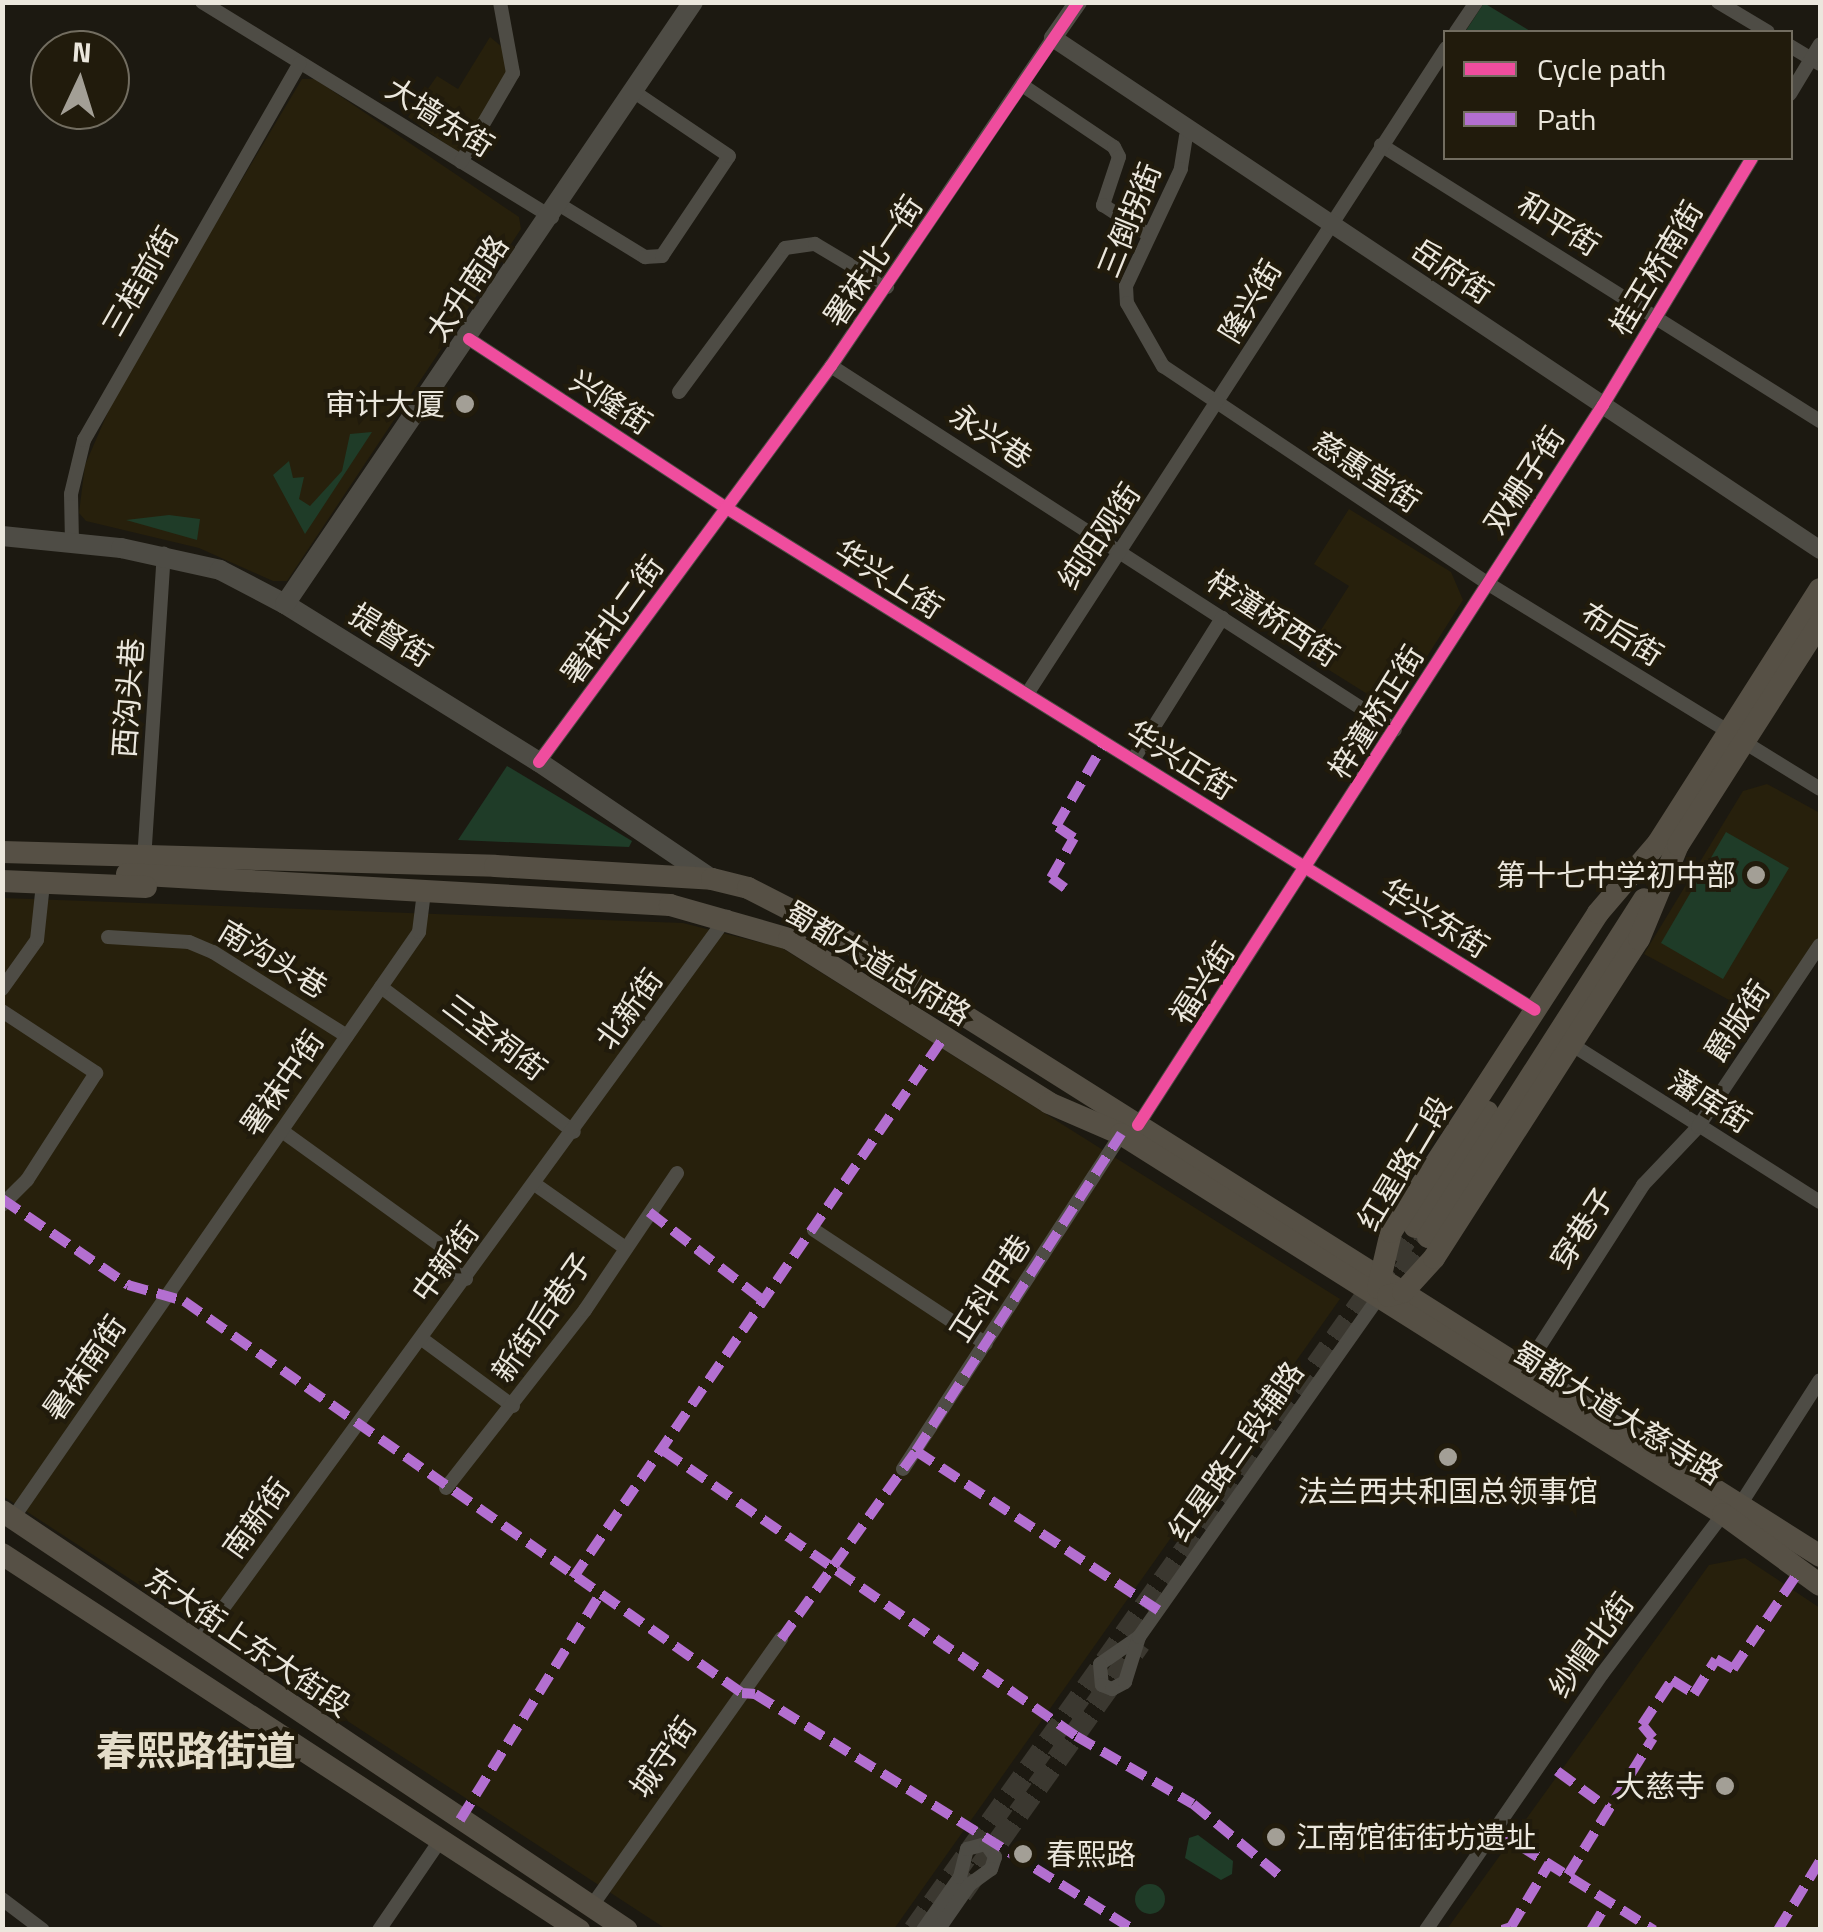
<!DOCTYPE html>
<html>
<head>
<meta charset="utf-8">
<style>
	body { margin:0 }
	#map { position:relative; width:1823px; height:1932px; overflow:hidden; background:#1c1911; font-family:"Titillium Web","Noto Sans SC",sans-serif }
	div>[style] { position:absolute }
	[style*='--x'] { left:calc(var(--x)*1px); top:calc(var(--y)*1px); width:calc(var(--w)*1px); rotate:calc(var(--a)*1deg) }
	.built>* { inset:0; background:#27200c }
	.green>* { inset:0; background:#1f3c28 }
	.round { border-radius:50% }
	.primary-tunnel>* { height:22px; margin-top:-11px; transform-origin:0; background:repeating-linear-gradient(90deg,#3b3830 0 22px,transparent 0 33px) }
	.minor>* { height:14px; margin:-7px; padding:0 7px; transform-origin:7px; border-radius:7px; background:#4e4c45 }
	.tertiary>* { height:18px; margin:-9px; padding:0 9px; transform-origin:9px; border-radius:9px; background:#4e4c45 }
	.secondary>* { height:20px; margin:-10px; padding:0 10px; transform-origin:10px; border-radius:10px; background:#4e4c45 }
	.primary>* { height:22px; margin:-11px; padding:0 11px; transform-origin:11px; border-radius:11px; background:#565045 }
	.quiet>* { height:10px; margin-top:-5px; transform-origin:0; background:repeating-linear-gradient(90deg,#b36fd0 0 20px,transparent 0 30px) }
	.cycleway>* { height:12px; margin:-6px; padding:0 6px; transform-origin:6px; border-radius:6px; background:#ef4d9e }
	.dots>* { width:28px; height:28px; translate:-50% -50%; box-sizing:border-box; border:5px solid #211b0c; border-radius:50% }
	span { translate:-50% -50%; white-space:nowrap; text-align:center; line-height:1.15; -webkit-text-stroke:8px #211b0c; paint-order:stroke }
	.street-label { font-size:30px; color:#ebe7dd }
	.poi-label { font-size:30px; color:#ebe7dd }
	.right { translate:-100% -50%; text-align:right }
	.left { translate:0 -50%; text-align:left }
	.district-label { font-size:40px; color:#e4ddca; font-weight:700 }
	.frame { position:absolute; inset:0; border:5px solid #ebe7dd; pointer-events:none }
	.legend { position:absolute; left:1443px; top:30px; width:350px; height:130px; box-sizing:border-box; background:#211b0c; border:2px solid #726d60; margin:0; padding:12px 18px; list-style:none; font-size:30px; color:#ebe7dd }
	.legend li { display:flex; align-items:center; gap:20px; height:50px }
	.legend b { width:50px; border:2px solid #726d60 }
	.north { position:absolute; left:30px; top:30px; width:100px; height:100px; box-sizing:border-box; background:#211b0c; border:2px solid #726d60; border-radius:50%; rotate:4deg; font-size:28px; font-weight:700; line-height:40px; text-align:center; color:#ebe7dd }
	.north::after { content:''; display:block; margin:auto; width:35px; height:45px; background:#a39f96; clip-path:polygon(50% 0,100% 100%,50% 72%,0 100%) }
</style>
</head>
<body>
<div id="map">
	<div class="built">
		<i style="clip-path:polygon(490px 37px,507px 51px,509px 73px,458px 153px,408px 117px,437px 76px,458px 89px)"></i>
		<i style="clip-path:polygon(302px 79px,315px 79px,519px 217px,521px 229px,287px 581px,273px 581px,199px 548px,86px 521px,79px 513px,85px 465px,121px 382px)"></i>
		<i style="clip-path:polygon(1349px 509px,1451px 572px,1463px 600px,1393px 710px,1305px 655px,1349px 586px,1314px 564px)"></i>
		<i style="clip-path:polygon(1767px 784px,1820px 813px,1820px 937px,1768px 1021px,1644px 954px,1743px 791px)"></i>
		<i style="clip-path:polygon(3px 898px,683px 923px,782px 948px,1340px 1299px,894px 1929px,666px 1929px,3px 1496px)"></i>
		<i style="clip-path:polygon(1745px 1558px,1820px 1608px,1820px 1929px,1447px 1929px,1709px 1565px)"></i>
	</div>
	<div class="green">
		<i style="clip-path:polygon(1484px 3px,1530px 31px,1529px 32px,1465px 32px)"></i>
		<i style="clip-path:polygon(372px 432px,305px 534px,273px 475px,289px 461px,293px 478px,304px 477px,299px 499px,310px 506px,342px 471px,350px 434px)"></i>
		<i style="clip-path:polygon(169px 515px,200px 519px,197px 540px,126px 520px)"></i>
		<i style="clip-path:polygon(507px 766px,632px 841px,629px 847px,458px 840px)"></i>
		<i style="clip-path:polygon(1726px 832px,1789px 868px,1723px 979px,1661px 943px)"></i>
		<i style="clip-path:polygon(1198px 1835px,1233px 1861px,1232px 1874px,1221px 1880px,1185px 1858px,1189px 1838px)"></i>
		<i class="round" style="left:1135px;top:1884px;width:30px;height:30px"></i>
	</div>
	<div class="primary-tunnel">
		<i style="--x:1384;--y:1299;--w:76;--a:-54.6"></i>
		<i style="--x:961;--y:1894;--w:308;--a:-54.5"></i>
		<i style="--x:914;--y:1930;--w:863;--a:-54.52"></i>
	</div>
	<div class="minor">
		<i style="--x:202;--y:2;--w:411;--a:31.6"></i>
		<i style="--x:1718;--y:2;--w:58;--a:31"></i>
		<i style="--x:1456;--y:32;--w:36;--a:-56"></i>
		<i style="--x:1790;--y:46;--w:35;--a:31"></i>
		<i style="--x:1022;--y:85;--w:111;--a:34"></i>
		<i style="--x:1114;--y:147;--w:11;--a:63"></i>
		<i style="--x:1119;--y:157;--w:51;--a:108.4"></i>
		<i style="--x:1103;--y:205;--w:55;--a:33.1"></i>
		<i style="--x:1790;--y:94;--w:58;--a:-59"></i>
		<i style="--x:1186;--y:136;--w:33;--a:99"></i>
		<i style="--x:1181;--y:169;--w:129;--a:115.2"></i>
		<i style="--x:1126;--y:286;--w:17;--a:87"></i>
		<i style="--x:1127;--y:303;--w:73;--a:60.3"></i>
		<i style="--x:1163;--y:366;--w:390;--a:33.8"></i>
		<i style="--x:1487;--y:583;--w:283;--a:31.6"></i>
		<i style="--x:1381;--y:145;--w:519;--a:32.16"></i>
		<i style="--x:461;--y:162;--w:103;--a:-59.7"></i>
		<i style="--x:513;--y:73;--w:72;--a:-100.4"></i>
		<i style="--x:560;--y:205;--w:100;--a:31.5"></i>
		<i style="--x:645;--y:257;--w:17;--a:-3"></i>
		<i style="--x:662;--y:256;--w:120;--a:-56.2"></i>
		<i style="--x:729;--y:156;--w:112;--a:-145.9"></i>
		<i style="--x:469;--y:339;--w:306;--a:33.3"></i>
		<i style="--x:725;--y:507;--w:953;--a:31.84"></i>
		<i style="--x:831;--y:366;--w:671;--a:32.84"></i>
		<i style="--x:679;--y:392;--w:179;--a:-53.6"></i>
		<i style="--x:785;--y:248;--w:30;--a:-8"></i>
		<i style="--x:815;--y:244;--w:84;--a:30.8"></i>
		<i style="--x:72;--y:542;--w:48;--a:-91.2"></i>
		<i style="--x:71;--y:494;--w:56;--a:-76.5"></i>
		<i style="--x:84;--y:440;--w:434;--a:-60.2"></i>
		<i style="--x:1027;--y:694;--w:770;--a:-57.03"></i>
		<i style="--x:1744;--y:742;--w:89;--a:31.7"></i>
		<i style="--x:1133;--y:760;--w:168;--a:-57.9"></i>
		<i style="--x:539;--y:762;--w:492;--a:-53.6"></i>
		<i style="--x:831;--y:366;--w:396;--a:-55.9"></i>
		<i style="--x:145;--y:845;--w:292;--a:-86.3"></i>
		<i style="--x:108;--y:937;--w:81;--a:3.5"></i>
		<i style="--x:189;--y:942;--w:26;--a:23"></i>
		<i style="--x:213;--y:952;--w:158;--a:32.1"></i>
		<i style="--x:381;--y:987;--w:241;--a:36.9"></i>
		<i style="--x:2;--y:989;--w:60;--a:-54.5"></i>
		<i style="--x:37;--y:940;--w:56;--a:-83.9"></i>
		<i style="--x:2;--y:1011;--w:113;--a:33.4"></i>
		<i style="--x:96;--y:1073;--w:127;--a:122.8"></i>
		<i style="--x:27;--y:1180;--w:35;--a:135"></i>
		<i style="--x:1571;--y:1044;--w:295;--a:32.4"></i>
		<i style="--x:1138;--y:1125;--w:857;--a:-57.14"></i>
		<i style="--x:1603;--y:405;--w:288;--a:-58.9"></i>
		<i style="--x:282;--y:1131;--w:203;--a:35.8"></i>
		<i style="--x:447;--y:1250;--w:13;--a:129"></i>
		<i style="--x:439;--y:1260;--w:33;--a:35"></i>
		<i style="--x:536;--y:1185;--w:108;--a:35.2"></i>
		<i style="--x:814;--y:1230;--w:206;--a:33.5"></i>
		<i style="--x:422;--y:1339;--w:113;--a:36.4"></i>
		<i style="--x:1525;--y:1369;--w:219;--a:-57.3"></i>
		<i style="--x:1643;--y:1185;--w:80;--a:-46.5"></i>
		<i style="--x:1698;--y:1127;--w:219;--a:-56.2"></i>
		<i style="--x:903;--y:1469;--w:400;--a:-56.9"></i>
		<i style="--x:446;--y:1488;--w:226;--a:-52"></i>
		<i style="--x:585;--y:1310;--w:165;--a:-56.1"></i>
		<i style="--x:13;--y:1518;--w:713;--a:-55.28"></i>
		<i style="--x:419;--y:932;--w:40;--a:-82.9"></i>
		<i style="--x:1139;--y:1637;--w:47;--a:145.3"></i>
		<i style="--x:1100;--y:1664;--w:21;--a:85"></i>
		<i style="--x:1102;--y:1685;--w:11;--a:22"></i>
		<i style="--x:1112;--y:1689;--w:15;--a:-28"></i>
		<i style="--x:1125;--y:1682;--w:47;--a:-72.7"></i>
		<i style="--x:1139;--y:1637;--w:416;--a:-54.8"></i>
		<i style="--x:197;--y:1644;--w:900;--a:-53.91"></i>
		<i style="--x:2;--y:1899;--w:51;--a:37.1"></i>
		<i style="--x:591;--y:1907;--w:329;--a:-54.7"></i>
		<i style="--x:379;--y:1930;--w:110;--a:-55.7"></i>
		<i style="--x:923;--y:1930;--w:65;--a:-55.1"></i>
		<i style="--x:960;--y:1877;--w:29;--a:-76"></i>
		<i style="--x:967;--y:1849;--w:20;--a:-15"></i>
		<i style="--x:986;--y:1844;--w:16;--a:55"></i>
		<i style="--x:995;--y:1857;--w:13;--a:108"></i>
		<i style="--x:991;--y:1869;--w:26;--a:144"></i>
		<i style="--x:970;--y:1884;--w:56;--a:124.8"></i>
		<i style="--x:1426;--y:1930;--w:311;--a:-55.5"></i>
		<i style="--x:1602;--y:1674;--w:201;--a:-52.9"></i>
		<i style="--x:1723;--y:1514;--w:19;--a:-28"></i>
		<i style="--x:1740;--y:1505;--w:148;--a:-57.4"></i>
	</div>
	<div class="tertiary">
		<i style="--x:1078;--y:2;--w:44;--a:124.8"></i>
		<i style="--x:1053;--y:38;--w:922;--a:33.72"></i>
	</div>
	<div class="secondary">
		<i style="--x:2;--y:536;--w:120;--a:5.8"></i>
		<i style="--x:121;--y:548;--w:101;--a:12.5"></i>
		<i style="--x:220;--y:570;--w:73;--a:27.6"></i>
		<i style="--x:285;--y:604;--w:299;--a:31.9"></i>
		<i style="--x:539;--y:762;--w:209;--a:34.1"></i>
		<i style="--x:285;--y:604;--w:727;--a:-55.87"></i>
	</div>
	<div class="primary">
		<i style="--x:2;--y:852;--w:493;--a:1.6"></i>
		<i style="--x:495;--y:866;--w:217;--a:3.4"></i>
		<i style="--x:712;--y:879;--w:37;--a:14"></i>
		<i style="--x:748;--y:888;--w:88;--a:27.1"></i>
		<i style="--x:826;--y:928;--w:1176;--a:32.28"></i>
		<i style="--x:127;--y:874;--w:544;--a:3.27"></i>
		<i style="--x:670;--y:905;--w:124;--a:15.9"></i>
		<i style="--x:789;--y:939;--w:307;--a:32.2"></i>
		<i style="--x:1049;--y:1103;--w:78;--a:23.3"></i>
		<i style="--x:1121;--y:1134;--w:712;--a:32.26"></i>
		<i style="--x:1723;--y:1514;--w:120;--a:36.2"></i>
		<i style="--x:2;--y:881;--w:144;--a:2.4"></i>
		<i style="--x:1415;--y:1227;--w:136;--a:-57.9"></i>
		<i style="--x:1428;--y:1237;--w:401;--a:-57.4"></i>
		<i style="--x:1378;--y:1288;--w:57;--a:-76.9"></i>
		<i style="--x:1391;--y:1232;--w:380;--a:-57"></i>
		<i style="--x:1598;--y:913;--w:92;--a:-49.4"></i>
		<i style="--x:1658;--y:843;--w:301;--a:-57.5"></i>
		<i style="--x:1388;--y:1296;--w:16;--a:-15"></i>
		<i style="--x:1403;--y:1292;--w:46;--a:-47.6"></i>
		<i style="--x:1434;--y:1258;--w:379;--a:-57.3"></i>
		<i style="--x:1639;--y:939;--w:102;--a:-67.5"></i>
		<i style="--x:1678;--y:845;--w:264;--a:-57.4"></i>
		<i style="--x:2;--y:1511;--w:752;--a:33.84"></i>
		<i style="--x:2;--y:1554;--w:689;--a:33.09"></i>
	</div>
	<div class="quiet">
		<i style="--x:1065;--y:888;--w:17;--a:-144"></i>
		<i style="--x:1051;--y:878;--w:46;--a:-60.1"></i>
		<i style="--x:1074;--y:838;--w:22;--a:-146"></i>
		<i style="--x:1056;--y:826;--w:97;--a:-59.7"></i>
		<i style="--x:2;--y:1199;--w:153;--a:34.3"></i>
		<i style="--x:128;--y:1285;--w:58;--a:15.9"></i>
		<i style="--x:184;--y:1301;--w:682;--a:35.09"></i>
		<i style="--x:742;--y:1693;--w:13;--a:4"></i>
		<i style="--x:755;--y:1694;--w:446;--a:31.9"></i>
		<i style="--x:649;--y:1212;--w:147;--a:37.8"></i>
		<i style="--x:664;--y:1451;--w:501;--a:34.67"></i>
		<i style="--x:1076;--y:1736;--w:135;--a:30.2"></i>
		<i style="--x:1193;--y:1804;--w:118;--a:39.5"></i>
		<i style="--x:916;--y:1451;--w:290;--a:33.3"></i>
		<i style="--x:573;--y:1578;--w:656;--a:-55.56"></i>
		<i style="--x:781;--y:1639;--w:231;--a:-54.3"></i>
		<i style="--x:916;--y:1451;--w:378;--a:-57.1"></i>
		<i style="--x:1557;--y:1771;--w:64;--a:36.2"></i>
		<i style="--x:460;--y:1820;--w:262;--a:-58.2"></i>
		<i style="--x:1495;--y:1830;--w:188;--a:32.2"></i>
		<i style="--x:1568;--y:1875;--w:161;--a:-58.2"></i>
		<i style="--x:1653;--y:1738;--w:17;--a:-130"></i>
		<i style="--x:1642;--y:1725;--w:54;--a:-56.3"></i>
		<i style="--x:1672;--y:1680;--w:26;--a:32"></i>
		<i style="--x:1694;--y:1694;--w:41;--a:-57.8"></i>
		<i style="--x:1716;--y:1659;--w:20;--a:30"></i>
		<i style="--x:1733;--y:1669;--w:118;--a:-56"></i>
		<i style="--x:1502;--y:1930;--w:9;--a:-18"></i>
		<i style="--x:1511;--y:1927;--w:74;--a:-58.9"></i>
		<i style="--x:1591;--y:1930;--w:35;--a:-59"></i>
		<i style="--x:1778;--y:1930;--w:81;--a:-58.7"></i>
	</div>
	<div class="cycleway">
		<i style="--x:469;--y:339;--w:306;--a:33.3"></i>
		<i style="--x:725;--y:507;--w:953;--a:31.84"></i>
		<i style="--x:539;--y:762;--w:492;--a:-53.6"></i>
		<i style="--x:831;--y:366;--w:440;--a:-55.8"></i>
		<i style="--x:1138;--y:1125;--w:857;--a:-57.14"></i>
		<i style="--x:1603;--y:405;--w:288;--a:-58.9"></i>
	</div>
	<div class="dots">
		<i style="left:465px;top:404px;background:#a39f96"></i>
		<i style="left:1756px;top:875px;background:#a39f96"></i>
		<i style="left:1448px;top:1457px;background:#a39f96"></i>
		<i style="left:1725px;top:1786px;background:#a39f96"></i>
		<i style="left:1276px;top:1837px;background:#a39f96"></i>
		<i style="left:1023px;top:1854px;background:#a39f96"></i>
	</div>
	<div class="street-label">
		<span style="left:440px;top:117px;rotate:32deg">大墙东街</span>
		<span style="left:1129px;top:220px;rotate:-68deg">三倒拐街</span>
		<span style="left:1559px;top:224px;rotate:32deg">和平街</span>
		<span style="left:873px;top:261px;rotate:-56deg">署袜北一街</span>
		<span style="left:1656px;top:268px;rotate:-59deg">桂王桥南街</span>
		<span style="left:1452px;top:271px;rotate:34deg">岳府街</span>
		<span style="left:140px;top:281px;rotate:-60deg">三桂前街</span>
		<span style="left:467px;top:288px;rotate:-56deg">太升南路</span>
		<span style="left:1250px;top:301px;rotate:-59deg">隆兴街</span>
		<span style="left:611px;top:402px;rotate:33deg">兴隆街</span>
		<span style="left:991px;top:436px;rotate:33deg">永兴巷</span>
		<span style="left:1367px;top:472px;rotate:33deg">慈惠堂街</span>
		<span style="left:1524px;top:480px;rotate:-57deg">双栅子街</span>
		<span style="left:1099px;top:536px;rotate:-56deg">纯阳观街</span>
		<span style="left:889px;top:579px;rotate:32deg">华兴上街</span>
		<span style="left:1273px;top:618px;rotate:33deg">梓潼桥西街</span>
		<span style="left:612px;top:620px;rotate:-54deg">署袜北二街</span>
		<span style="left:1622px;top:634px;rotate:32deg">布后街</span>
		<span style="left:391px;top:635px;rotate:32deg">提督街</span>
		<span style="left:128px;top:698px;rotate:-86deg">西沟头巷</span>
		<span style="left:1376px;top:712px;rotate:-58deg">梓潼桥正街</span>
		<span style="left:1181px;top:760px;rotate:32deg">华兴正街</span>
		<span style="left:1435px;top:918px;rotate:32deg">华兴东街</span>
		<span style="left:273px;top:959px;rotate:31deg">南沟头巷</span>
		<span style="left:878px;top:963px;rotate:31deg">蜀都大道总府路</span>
		<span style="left:1202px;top:983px;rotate:-57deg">福兴街</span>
		<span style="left:629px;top:1009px;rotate:-54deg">北新街</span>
		<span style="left:1737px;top:1021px;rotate:-56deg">爵版街</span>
		<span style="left:495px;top:1037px;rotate:37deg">三圣祠街</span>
		<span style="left:282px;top:1083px;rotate:-55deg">署袜中街</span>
		<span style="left:1710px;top:1101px;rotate:32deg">藩库街</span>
		<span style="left:1404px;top:1163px;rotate:-59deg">红星路二段</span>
		<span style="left:1582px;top:1228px;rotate:-57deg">穿巷子</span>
		<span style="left:445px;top:1262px;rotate:-54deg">中新街</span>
		<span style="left:990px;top:1288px;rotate:-57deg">正科甲巷</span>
		<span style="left:542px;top:1317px;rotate:-55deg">新街后巷子</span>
		<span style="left:84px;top:1368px;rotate:-55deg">暑袜南街</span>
		<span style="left:1618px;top:1413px;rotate:32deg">蜀都大道大慈寺路</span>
		<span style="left:1236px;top:1451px;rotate:-55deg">红星路三段辅路</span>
		<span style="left:256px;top:1518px;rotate:-54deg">南新街</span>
		<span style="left:248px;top:1642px;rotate:34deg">东大街上东大街段</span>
		<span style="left:1591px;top:1645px;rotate:-54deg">纱帽北街</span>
		<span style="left:663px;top:1757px;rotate:-55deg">城守街</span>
	</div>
	<div class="poi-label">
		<span class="right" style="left:445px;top:404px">审计大厦</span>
		<span class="right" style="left:1736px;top:875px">第十七中学初中部</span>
		<span style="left:1448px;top:1491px">法兰西共和国总领事馆</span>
		<span class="right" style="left:1705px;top:1786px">大慈寺</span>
		<span class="left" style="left:1296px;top:1837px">江南馆街街坊遗址</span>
		<span class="left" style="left:1046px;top:1854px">春熙路</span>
	</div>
	<div class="district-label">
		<span style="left:196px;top:1751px">春熙路街道</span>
	</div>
	<div class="frame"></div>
	<ul class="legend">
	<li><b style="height:12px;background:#ef4d9e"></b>Cycle path</li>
	<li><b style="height:12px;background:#b36fd0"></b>Path</li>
	</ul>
	<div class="north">N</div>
</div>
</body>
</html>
